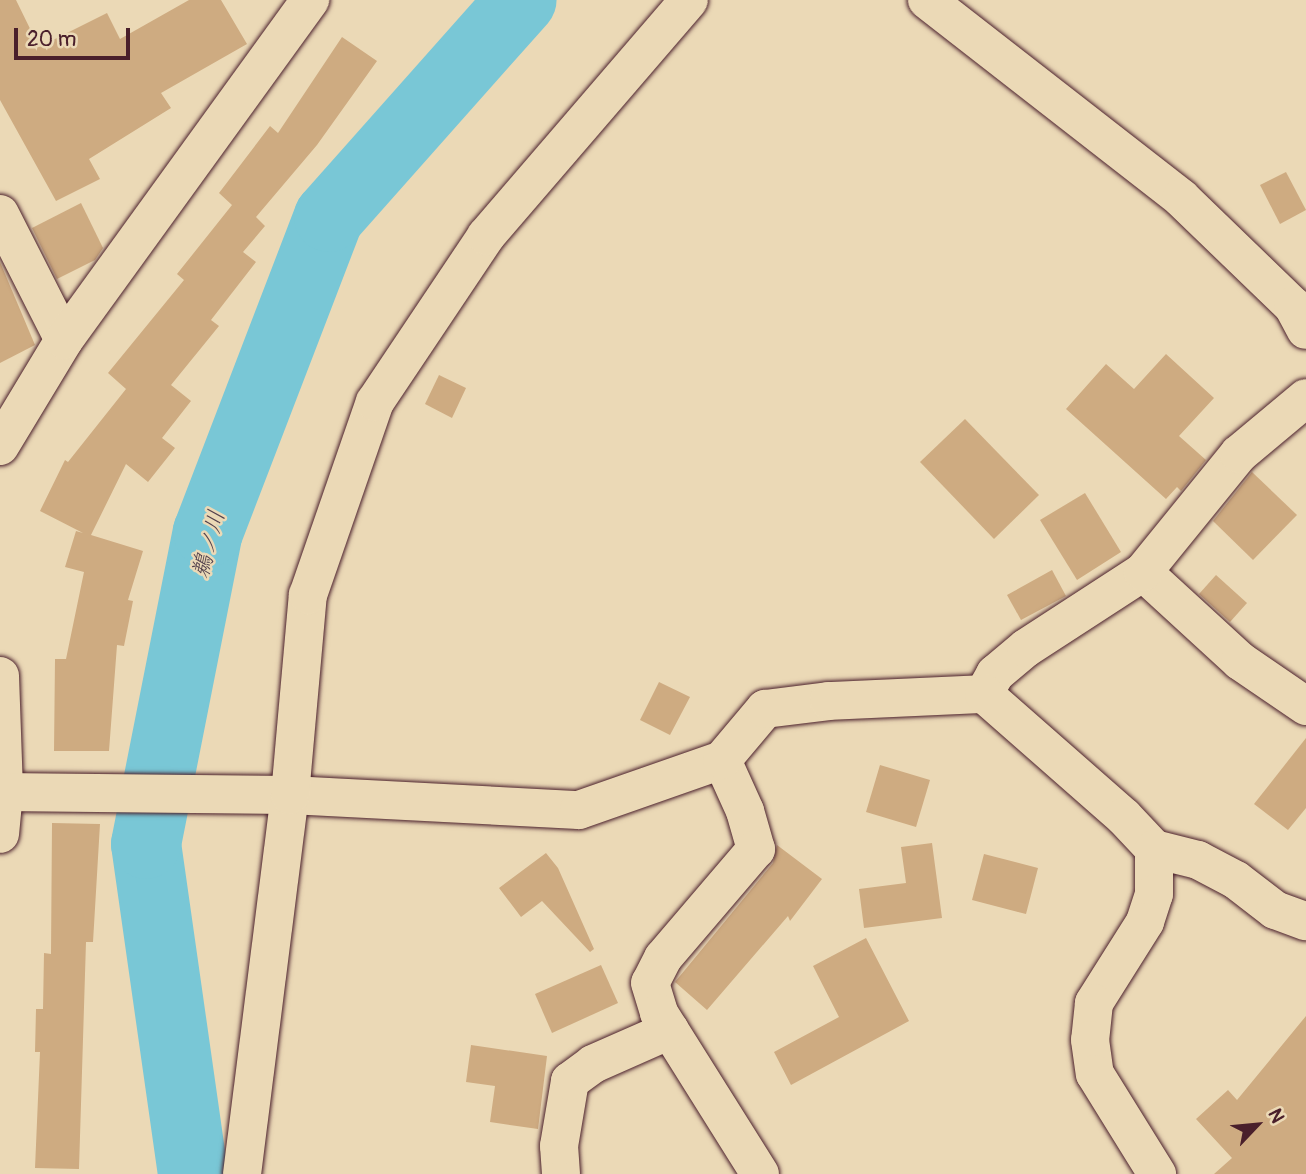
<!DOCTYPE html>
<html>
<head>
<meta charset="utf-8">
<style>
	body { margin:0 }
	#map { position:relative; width:1306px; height:1174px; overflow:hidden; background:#ebd9b6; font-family:Pangolin,"Klee One",sans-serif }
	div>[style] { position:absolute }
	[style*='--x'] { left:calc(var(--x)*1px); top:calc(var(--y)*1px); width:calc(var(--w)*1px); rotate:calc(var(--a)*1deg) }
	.river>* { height:70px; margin:-35px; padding:0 35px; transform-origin:35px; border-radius:35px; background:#79c7d6 }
	.building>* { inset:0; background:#ceab81 }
	.roads { filter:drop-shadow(0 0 2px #4a1f2b) drop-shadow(0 0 2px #4a1f2b) }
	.minor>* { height:38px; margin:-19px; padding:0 19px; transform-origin:19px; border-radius:19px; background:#ebd9b6 }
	span { translate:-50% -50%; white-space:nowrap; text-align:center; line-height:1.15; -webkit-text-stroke:5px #ebd9b6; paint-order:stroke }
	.water-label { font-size:23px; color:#53414d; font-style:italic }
	.north { position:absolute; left:1222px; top:1090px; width:70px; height:70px; -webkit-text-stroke:5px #ebd9b6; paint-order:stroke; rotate:64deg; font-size:19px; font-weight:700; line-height:28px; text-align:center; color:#4a1f2b }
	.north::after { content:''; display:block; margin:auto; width:24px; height:32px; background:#4a1f2b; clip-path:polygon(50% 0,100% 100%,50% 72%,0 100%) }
	.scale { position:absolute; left:14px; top:28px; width:116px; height:32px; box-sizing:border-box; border:4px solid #4a1f2b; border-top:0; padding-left:9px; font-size:21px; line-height:24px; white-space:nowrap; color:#4a1f2b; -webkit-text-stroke:5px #ebd9b6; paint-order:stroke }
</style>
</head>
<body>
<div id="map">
	<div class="river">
		<i style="--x:193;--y:1174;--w:333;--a:-98.1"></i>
		<i style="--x:146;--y:844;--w:318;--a:-78.8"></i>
		<i style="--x:208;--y:532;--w:337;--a:-69"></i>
		<i style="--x:329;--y:217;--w:290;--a:-48.4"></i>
	</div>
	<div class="building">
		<i style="clip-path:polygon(0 0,16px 0,39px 47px,107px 13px,120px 39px,189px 0,221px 0,247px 44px,161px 93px,171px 108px,89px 159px,100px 179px,56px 201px,0 100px)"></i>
		<i style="clip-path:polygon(342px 37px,377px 61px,317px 145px,256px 217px,265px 226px,243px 252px,256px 262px,211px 320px,219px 326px,171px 385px,191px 401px,162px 438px,175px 448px,148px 482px,126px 464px,91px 535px,143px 551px,128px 600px,133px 601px,124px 646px,117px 645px,109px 751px,54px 751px,55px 659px,66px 659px,84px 572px,65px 567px,76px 531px,83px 533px,40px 511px,65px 460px,68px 462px,126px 389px,108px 373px,184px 280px,177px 274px,232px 205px,219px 193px,270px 126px,278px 133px)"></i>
		<i style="clip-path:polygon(1286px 172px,1306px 210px,1280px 224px,1260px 185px)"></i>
		<i style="clip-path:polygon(81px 203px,103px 248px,95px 260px,57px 279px,32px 228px)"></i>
		<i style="clip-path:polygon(0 262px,35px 345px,0 363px)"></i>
		<i style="clip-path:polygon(1166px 354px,1214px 398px,1179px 436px,1206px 460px,1181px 491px,1177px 487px,1166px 499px,1066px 409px,1106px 364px,1134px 389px)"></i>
		<i style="clip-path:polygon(439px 375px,466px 388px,452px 418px,425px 404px)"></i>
		<i style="clip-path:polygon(965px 419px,1039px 495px,994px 539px,920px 462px)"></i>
		<i style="clip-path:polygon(1252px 472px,1297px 515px,1253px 560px,1213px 521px)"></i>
		<i style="clip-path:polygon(1085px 493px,1121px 552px,1077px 580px,1040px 520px)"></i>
		<i style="clip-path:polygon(1052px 570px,1066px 596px,1021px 620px,1007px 595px)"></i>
		<i style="clip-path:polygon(1216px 575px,1247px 603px,1230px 622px,1199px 594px)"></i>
		<i style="clip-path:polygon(659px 682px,690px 697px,670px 735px,640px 720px)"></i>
		<i style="clip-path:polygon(1306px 738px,1306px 808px,1288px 830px,1254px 804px)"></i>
		<i style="clip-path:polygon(880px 765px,930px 780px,916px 827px,866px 812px)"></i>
		<i style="clip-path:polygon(52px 823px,100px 824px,93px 942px,86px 942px,79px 1169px,35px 1168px,40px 1052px,35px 1052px,36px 1009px,43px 1009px,44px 953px,51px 954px)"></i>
		<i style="clip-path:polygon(932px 843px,942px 918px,864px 928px,859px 889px,906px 883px,901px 847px)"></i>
		<i style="clip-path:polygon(777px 845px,822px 879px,790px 921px,788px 916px,707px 1010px,675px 982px,773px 863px)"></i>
		<i style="clip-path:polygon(546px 853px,558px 868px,594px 949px,590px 952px,542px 901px,521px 917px,499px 888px)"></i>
		<i style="clip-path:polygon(984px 854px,1038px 868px,1026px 914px,972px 900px)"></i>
		<i style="clip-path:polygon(866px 938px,909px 1021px,791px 1085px,774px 1052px,839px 1017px,813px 966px)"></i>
		<i style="clip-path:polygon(601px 965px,618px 1003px,552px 1033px,535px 994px)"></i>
		<i style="clip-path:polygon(1306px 1016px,1306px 1174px,1214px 1174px,1232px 1158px,1196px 1119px,1228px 1090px,1237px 1100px)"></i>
		<i style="clip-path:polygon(471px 1045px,547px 1056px,538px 1129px,490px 1122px,495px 1086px,466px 1082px)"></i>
	</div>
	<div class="roads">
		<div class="minor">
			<i style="--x:927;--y:0;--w:322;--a:37.9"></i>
			<i style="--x:1181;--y:198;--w:156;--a:44"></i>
			<i style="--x:1293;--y:306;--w:27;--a:62"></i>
			<i style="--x:0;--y:214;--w:141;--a:63.1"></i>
			<i style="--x:0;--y:446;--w:124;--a:-58.9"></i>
			<i style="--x:64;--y:340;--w:420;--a:-54.1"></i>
			<i style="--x:1143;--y:572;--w:132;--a:42.5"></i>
			<i style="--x:1240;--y:661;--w:80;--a:34.3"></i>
			<i style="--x:0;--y:676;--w:116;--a:88"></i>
			<i style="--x:4;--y:792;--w:42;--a:95.4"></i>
			<i style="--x:984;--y:694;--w:23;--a:-61"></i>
			<i style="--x:995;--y:674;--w:40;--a:-40"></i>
			<i style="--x:1026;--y:648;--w:140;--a:-33"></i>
			<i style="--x:1143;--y:572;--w:152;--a:-50.9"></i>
			<i style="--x:1239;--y:454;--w:87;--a:-39.9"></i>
			<i style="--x:722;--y:760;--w:56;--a:65.7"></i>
			<i style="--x:745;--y:811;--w:40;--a:74"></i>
			<i style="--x:756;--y:849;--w:143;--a:130.5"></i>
			<i style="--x:663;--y:958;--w:28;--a:117"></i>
			<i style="--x:650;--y:983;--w:31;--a:73"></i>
			<i style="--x:659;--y:1013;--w:190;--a:57.9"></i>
			<i style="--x:0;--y:792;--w:290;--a:0.6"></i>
			<i style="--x:290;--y:795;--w:289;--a:3"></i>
			<i style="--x:579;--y:810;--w:151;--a:-19.3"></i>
			<i style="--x:722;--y:760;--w:67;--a:-49.9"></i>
			<i style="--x:765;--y:709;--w:64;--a:-7.1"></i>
			<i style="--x:829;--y:701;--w:155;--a:-2.6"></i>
			<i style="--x:984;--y:694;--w:186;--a:41.3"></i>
			<i style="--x:1124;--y:817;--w:44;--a:46.8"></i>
			<i style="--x:1154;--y:849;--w:45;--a:14"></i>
			<i style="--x:1198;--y:860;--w:43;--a:27.8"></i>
			<i style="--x:1236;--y:880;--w:49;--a:37.6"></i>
			<i style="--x:1275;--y:910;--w:33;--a:20"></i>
			<i style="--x:1154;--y:849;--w:45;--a:90"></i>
			<i style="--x:1154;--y:894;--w:29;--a:108"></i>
			<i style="--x:1145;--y:922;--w:96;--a:122.2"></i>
			<i style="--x:1094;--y:1003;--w:37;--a:96"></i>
			<i style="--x:1090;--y:1040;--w:34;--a:82"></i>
			<i style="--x:1095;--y:1074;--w:118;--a:58.2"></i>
			<i style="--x:242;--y:1174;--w:382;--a:-82.8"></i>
			<i style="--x:290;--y:795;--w:201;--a:-84.9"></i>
			<i style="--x:308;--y:595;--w:204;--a:-70.9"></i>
			<i style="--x:375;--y:402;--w:200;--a:-56.2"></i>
			<i style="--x:486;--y:236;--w:311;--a:-49.3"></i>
			<i style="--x:561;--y:1174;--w:28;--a:-94"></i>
			<i style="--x:559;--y:1146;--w:66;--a:-80.4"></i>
			<i style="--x:570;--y:1081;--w:29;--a:-36"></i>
			<i style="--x:593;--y:1064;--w:84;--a:-23.8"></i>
		</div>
	</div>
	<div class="water-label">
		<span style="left:209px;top:544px;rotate:-75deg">鵜ノ川</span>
	</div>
	<div class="north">N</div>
	<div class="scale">20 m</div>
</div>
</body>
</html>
